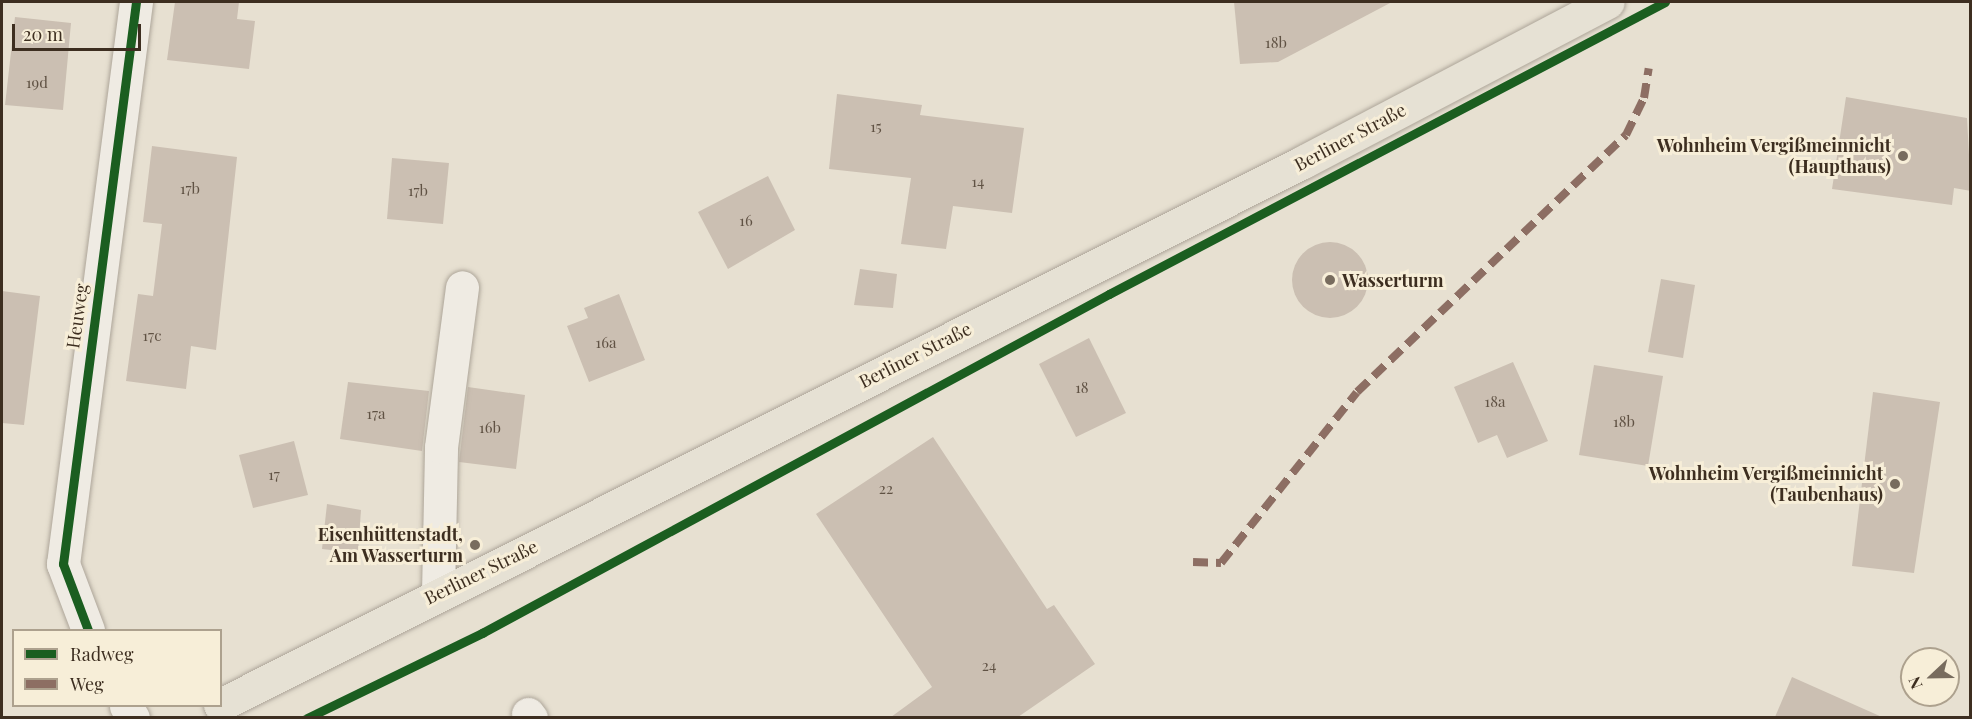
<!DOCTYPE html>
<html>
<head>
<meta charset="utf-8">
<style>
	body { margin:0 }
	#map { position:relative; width:1972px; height:719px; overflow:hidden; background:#e7e0d1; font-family:"Playfair Display",serif }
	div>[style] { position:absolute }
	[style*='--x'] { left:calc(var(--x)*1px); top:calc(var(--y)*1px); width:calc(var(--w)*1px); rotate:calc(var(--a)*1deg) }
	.building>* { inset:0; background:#cbbfb2 }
	.round { border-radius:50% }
	.roads { filter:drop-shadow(0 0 2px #ada599) drop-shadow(0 0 2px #ada599) }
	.minor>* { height:33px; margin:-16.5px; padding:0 16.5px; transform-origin:16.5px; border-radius:16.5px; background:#efebe3 }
	.major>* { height:33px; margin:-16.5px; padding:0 16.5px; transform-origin:16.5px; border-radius:16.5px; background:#e6e1d4 }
	.quiet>* { height:8px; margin-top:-4px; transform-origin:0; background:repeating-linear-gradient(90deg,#8d6e63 0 15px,transparent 0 23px) }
	.cycleway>* { height:9px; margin:-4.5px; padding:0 4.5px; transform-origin:4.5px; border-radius:4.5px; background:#1b5e20 }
	.dots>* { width:16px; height:16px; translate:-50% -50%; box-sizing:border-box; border:3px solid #f7eed8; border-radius:50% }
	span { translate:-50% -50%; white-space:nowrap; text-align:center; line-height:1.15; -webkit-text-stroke:6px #f7eed8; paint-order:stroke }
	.number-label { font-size:15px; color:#605244 }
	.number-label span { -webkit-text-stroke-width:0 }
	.street-label { font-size:18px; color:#3d2e20 }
	.poi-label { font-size:18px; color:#3d2e20; font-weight:700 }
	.right { translate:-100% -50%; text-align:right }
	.left { translate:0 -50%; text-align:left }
	.frame { position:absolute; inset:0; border:3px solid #3d2e20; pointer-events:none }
	.legend { position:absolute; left:12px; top:629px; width:210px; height:78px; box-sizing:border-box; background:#f7eed8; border:2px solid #ada18e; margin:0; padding:8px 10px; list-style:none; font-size:18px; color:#3d2e20 }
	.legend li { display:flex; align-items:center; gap:12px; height:30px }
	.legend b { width:30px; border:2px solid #ada18e }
	.north { position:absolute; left:1900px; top:647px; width:60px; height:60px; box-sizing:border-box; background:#f7eed8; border:2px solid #ada18e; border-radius:50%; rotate:248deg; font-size:16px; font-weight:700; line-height:24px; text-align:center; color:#3d2e20 }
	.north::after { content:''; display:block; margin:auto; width:21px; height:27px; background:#786c5e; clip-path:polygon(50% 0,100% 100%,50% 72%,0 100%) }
	.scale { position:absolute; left:12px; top:24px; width:129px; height:27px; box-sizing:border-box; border:3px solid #3d2e20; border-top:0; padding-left:8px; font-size:18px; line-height:21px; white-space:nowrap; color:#3d2e20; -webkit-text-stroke:4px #f7eed8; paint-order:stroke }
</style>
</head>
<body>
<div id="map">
	<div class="building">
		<i style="clip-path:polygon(175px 2px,239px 2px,237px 19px,255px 21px,249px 69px,167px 60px)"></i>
		<i style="clip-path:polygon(1234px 2px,1392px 2px,1278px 62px,1240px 64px)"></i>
		<i style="clip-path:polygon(15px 17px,71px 23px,63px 110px,5px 105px)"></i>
		<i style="clip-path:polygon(837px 94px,922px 105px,920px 115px,1024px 128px,1012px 213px,953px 206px,946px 249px,901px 244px,911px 178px,829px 169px)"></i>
		<i style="clip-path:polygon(1846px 97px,1967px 118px,1971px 191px,1954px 188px,1952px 205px,1832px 189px)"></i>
		<i style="clip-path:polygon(152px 146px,237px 157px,216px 350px,191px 346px,186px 389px,126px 381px,138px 294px,153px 296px,162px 224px,143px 222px)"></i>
		<i style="clip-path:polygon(392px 158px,449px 163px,443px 224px,387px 219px)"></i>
		<i style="clip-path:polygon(768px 176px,795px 230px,728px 269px,698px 212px)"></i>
		<i class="round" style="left:1292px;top:242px;width:76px;height:76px"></i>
		<i style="clip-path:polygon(860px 269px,897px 274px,893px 308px,854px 305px)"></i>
		<i style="clip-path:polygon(1661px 279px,1695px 285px,1683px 358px,1648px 352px)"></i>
		<i style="clip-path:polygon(2px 291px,40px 296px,24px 425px,2px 423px)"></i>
		<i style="clip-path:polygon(619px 294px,645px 360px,589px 382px,567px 326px,588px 318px,584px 308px)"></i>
		<i style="clip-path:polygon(1089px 338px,1126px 413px,1076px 437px,1039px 364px)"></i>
		<i style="clip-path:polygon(1513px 362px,1548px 441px,1507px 458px,1497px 435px,1478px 443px,1454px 387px)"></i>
		<i style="clip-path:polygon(1594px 365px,1663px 376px,1648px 466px,1579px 455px)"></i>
		<i style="clip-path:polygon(348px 382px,429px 391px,422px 451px,340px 439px)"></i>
		<i style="clip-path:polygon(468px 387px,525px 395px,516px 469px,459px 462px)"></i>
		<i style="clip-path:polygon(1873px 392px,1940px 402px,1914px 573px,1852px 566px)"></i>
		<i style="clip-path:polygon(933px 437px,1047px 609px,1054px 605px,1095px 664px,1018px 717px,891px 717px,932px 687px,816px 514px)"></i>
		<i style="clip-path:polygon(294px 441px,308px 495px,253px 508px,239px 455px)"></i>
		<i style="clip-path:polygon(327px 504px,361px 510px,358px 553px,322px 549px)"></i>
		<i style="clip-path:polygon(1792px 677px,1882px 717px,1775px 717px)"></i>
	</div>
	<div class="roads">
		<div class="minor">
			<i style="--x:438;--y:593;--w:146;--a:-88.8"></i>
			<i style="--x:441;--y:447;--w:161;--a:-82.5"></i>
			<i style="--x:88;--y:630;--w:71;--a:-110.7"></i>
			<i style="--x:63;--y:564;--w:567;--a:-82.6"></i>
			<i style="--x:126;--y:706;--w:14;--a:60"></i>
			<i style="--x:528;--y:714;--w:5;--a:53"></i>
		</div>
		<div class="major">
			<i style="--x:220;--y:705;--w:1212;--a:-26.63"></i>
			<i style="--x:1303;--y:162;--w:344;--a:-27.7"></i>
		</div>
	</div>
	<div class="quiet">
		<i style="--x:1193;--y:562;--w:28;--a:2"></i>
		<i style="--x:1221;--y:563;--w:218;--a:-51.5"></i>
		<i style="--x:1357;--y:392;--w:372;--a:-43.7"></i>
		<i style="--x:1626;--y:135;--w:41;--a:-64.1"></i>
		<i style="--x:1644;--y:98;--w:30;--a:-81"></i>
	</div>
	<div class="cycleway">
		<i style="--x:88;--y:630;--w:71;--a:-110.7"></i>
		<i style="--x:63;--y:564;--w:567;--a:-82.6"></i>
		<i style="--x:307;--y:718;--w:195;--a:-25.9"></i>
		<i style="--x:482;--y:633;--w:713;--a:-28.4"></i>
		<i style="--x:1109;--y:294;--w:628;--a:-27.71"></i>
	</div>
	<div class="dots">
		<i style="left:1903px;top:156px;background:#786c5e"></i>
		<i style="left:1330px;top:280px;background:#786c5e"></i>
		<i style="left:1895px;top:484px;background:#786c5e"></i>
		<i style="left:475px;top:545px;background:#786c5e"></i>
	</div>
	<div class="number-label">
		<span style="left:1276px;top:43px">18b</span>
		<span style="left:37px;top:83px">19d</span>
		<span style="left:876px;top:127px">15</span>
		<span style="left:978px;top:182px">14</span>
		<span style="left:190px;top:189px">17b</span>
		<span style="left:418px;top:191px">17b</span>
		<span style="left:746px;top:221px">16</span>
		<span style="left:152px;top:336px">17c</span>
		<span style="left:606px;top:343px">16a</span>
		<span style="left:1082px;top:388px">18</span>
		<span style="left:1495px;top:402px">18a</span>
		<span style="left:376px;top:414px">17a</span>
		<span style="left:1624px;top:422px">18b</span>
		<span style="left:490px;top:428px">16b</span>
		<span style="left:274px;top:475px">17</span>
		<span style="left:886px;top:489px">22</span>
		<span style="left:989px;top:666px">24</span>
	</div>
	<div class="street-label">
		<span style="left:1350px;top:137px;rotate:-28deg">Berliner Straße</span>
		<span style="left:77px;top:316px;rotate:-82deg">Heuweg</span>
		<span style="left:915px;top:355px;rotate:-27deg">Berliner Straße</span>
		<span style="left:481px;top:572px;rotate:-26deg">Berliner Straße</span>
	</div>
	<div class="poi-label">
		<span class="right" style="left:1891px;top:156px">Wohnheim Vergißmeinnicht<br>(Haupthaus)</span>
		<span class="left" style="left:1342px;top:280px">Wasserturm</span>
		<span class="right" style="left:1883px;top:484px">Wohnheim Vergißmeinnicht<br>(Taubenhaus)</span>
		<span class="right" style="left:463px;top:545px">Eisenhüttenstadt,<br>Am Wasserturm</span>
	</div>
	<div class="frame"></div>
	<ul class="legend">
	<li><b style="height:8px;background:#1b5e20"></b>Radweg</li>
	<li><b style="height:8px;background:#8d6e63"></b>Weg</li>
	</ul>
	<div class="north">N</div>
	<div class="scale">20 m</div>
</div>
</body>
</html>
